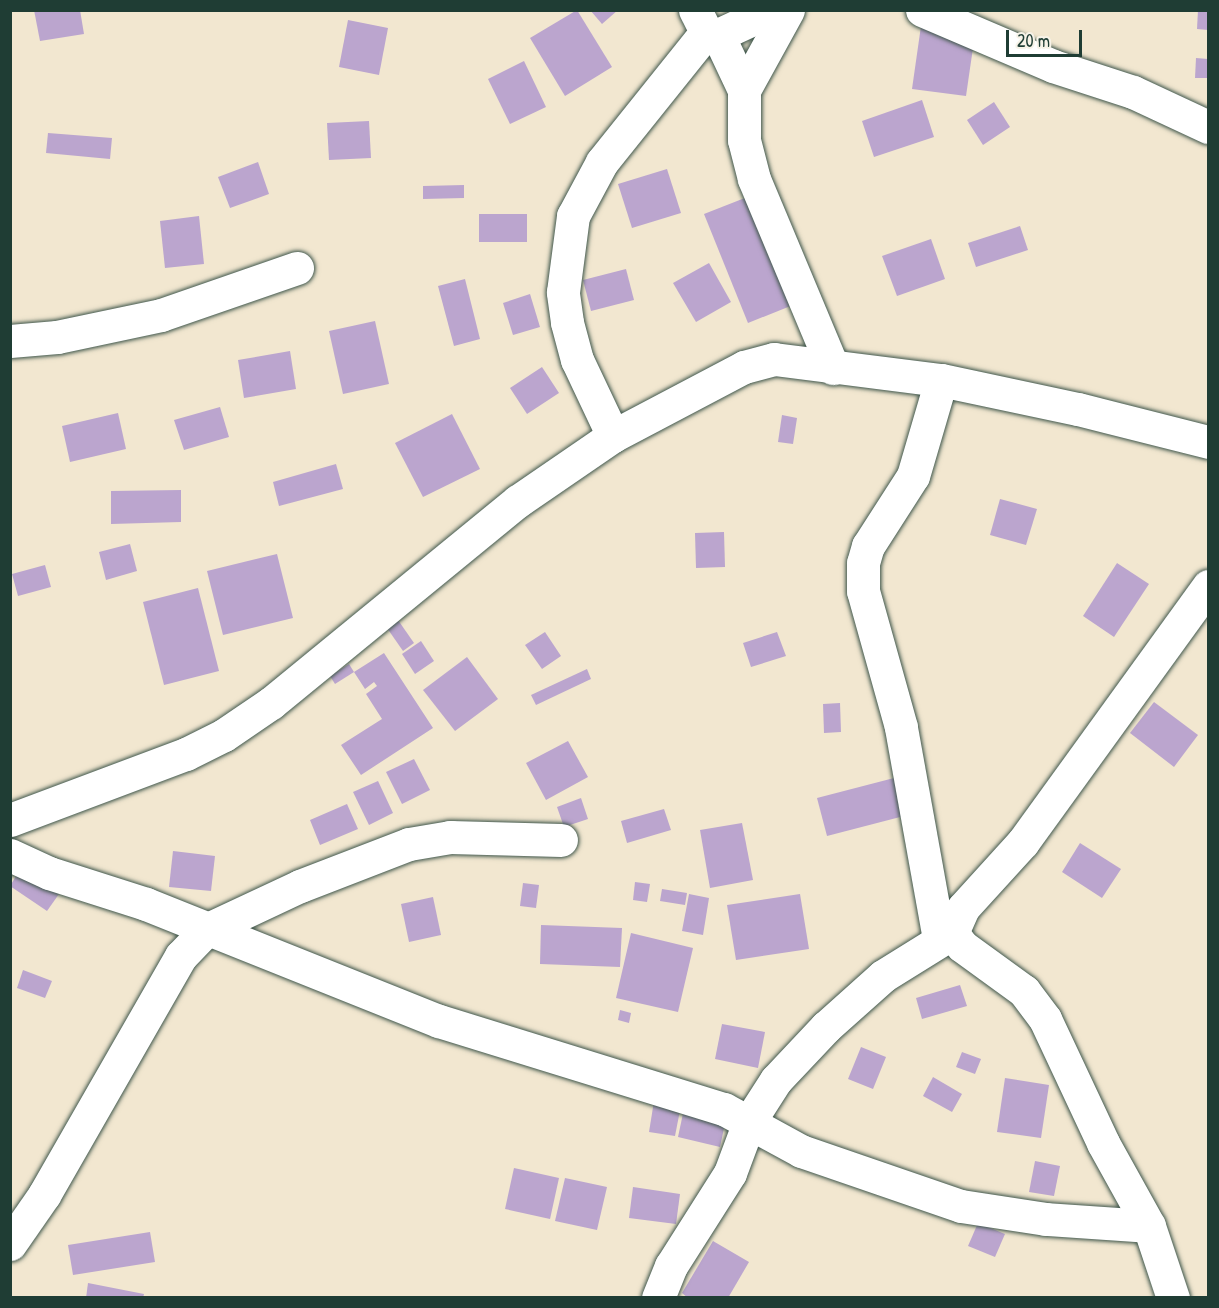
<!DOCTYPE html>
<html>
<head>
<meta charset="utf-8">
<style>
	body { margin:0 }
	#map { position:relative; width:1219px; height:1308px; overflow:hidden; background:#f2e7d0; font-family:"Patrick Hand",sans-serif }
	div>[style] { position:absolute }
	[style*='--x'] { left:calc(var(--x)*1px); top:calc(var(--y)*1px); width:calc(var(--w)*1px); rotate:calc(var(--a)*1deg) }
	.building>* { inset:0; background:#bba5ce }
	.roads { filter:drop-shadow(0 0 2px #3f564b) drop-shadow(0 0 2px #3f564b) }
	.minor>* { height:33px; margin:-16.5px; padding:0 16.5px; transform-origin:16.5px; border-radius:16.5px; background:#fff }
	span { translate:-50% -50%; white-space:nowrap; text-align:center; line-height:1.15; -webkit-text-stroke:6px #f7f3e8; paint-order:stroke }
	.frame { position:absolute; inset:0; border:12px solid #1f3d34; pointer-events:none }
	.scale { position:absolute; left:1006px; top:30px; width:76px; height:27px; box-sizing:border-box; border:3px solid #1f3d34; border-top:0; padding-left:8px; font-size:18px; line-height:21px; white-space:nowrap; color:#1f3d34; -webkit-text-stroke:4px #f7f3e8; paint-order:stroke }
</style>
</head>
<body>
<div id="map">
	<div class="building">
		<i style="clip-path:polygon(34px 10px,80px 10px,84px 34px,40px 41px)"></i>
		<i style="clip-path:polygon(577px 10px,612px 67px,565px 96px,530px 38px)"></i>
		<i style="clip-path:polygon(590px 10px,618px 10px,602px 24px)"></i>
		<i style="clip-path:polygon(1198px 10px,1208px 10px,1208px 30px,1197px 29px)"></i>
		<i style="clip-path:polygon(348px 20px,388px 28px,379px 75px,339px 67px)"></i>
		<i style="clip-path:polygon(921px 26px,975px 34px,966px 96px,912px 89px)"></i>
		<i style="clip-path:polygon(1196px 58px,1208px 59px,1208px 78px,1195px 78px)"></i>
		<i style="clip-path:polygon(524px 61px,546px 107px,510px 124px,488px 79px)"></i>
		<i style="clip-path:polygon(922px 100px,934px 137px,874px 157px,862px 121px)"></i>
		<i style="clip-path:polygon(994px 102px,1010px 127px,983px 145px,967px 120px)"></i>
		<i style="clip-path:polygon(369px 121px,371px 158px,329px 160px,327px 123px)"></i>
		<i style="clip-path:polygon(48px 133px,112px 138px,110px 159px,46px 153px)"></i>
		<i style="clip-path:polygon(258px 162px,269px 194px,230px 208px,218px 177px)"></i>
		<i style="clip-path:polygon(667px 169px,681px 213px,632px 228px,618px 184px)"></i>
		<i style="clip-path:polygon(464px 185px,464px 198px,423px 199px,423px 186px)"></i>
		<i style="clip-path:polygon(755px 194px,798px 303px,748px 323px,704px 214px)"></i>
		<i style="clip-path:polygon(479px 214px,527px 214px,527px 242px,479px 242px)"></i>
		<i style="clip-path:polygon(199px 216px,204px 264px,165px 268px,160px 221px)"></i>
		<i style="clip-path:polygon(1020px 226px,1028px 250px,976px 267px,968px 243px)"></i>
		<i style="clip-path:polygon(931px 239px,945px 279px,897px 296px,882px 256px)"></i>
		<i style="clip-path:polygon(709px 263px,731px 302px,696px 322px,673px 283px)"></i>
		<i style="clip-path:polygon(626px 269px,634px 300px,591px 311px,583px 280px)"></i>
		<i style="clip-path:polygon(465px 279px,480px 339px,454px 346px,438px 286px)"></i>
		<i style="clip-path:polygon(530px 294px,540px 327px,513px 335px,503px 303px)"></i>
		<i style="clip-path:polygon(375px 321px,389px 384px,343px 394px,329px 331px)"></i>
		<i style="clip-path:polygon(290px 351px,296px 389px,244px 398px,238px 360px)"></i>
		<i style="clip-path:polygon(542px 367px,559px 393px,527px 414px,510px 388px)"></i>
		<i style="clip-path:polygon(220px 407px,229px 437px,184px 450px,174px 420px)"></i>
		<i style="clip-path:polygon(118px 413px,126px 449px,70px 462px,62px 426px)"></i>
		<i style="clip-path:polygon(452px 414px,480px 469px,423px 497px,395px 443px)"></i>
		<i style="clip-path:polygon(782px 415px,797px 418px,793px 444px,778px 442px)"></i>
		<i style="clip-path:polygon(336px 464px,343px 489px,279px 506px,273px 482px)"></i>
		<i style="clip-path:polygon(181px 490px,181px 522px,111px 524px,111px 491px)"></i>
		<i style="clip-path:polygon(1000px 499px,1037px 509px,1026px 545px,990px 535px)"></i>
		<i style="clip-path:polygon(724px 532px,725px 567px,696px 568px,695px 533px)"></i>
		<i style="clip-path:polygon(130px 544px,137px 571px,106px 580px,99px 552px)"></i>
		<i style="clip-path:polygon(277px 554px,293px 618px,223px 635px,207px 571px)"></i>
		<i style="clip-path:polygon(1117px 563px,1149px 584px,1114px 637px,1083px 616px)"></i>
		<i style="clip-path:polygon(45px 565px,51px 587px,18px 596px,12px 574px)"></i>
		<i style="clip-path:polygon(198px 588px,219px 671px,164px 685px,143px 602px)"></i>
		<i style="clip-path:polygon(398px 620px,414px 643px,403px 651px,387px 628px)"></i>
		<i style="clip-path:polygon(545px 632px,561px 656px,542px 669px,525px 645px)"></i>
		<i style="clip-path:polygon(777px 632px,786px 656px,751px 667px,743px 643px)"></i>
		<i style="clip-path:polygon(421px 641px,434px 661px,415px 674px,402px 654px)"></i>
		<i style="clip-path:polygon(384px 653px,433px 728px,361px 775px,341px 745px,382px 719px,366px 694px,377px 686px,374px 682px,365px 689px,354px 672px)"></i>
		<i style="clip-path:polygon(467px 657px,498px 699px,455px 731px,423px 690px)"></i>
		<i style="clip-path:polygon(349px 664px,354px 672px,335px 684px,330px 676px)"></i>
		<i style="clip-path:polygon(587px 669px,591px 679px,536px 705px,531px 695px)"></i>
		<i style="clip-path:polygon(1154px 702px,1198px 735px,1174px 767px,1130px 733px)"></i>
		<i style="clip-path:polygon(840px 703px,841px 732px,824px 733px,823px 704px)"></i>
		<i style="clip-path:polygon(568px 741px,588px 777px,546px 800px,526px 763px)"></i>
		<i style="clip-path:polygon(414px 759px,430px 790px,402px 804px,386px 772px)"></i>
		<i style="clip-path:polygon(894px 778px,904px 816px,827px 836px,817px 798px)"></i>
		<i style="clip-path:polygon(378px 781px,393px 813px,369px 825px,353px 792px)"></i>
		<i style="clip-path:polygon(581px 798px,588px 819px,564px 827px,557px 807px)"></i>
		<i style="clip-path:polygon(347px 804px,358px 829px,320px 845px,310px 820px)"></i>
		<i style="clip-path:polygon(664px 809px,671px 830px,627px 843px,621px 821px)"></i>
		<i style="clip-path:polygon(742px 823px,753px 880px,710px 888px,700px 830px)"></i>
		<i style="clip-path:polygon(1080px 843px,1121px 869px,1102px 898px,1062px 872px)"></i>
		<i style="clip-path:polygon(173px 851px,215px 856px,211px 891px,169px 887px)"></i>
		<i style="clip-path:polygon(21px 868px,59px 894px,47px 911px,10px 886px)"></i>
		<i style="clip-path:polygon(635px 882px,650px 884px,647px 902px,633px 900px)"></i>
		<i style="clip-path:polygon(523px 883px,539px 885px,536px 908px,520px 906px)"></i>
		<i style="clip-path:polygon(662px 889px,687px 893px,685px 905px,660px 901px)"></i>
		<i style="clip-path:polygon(689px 894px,709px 898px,703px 935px,682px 931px)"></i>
		<i style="clip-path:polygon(800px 894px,809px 949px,736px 960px,727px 905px)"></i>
		<i style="clip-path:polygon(433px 897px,441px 935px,409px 942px,401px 904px)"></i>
		<i style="clip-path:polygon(541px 925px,622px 928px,620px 967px,540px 964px)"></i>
		<i style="clip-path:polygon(631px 933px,693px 948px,678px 1012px,616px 998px)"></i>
		<i style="clip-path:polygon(23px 970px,52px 981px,45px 998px,17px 988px)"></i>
		<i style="clip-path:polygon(960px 985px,967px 1006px,922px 1019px,916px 998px)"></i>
		<i style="clip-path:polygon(620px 1010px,631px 1013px,629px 1023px,618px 1020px)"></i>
		<i style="clip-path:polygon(722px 1024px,765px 1032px,758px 1068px,715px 1059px)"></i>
		<i style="clip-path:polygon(861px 1047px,886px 1057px,873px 1089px,848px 1079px)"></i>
		<i style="clip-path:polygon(962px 1052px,981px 1059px,975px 1074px,956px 1067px)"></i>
		<i style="clip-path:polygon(933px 1077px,962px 1094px,952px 1112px,923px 1096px)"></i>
		<i style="clip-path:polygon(1005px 1078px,1049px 1085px,1041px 1138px,997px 1132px)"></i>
		<i style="clip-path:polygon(655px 1095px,682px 1100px,675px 1136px,649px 1132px)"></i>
		<i style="clip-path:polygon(685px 1104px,727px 1114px,720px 1147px,678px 1137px)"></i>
		<i style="clip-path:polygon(1035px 1161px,1060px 1166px,1054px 1196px,1029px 1192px)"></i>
		<i style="clip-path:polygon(514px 1168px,559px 1178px,550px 1219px,505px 1209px)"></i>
		<i style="clip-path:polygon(565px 1178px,607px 1187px,597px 1230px,555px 1221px)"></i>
		<i style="clip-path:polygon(633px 1187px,680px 1194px,676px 1224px,629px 1218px)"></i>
		<i style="clip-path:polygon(978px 1223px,1005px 1234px,995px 1257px,968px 1246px)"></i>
		<i style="clip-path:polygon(150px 1232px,155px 1262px,73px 1275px,68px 1245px)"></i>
		<i style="clip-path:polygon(713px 1241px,749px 1262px,728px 1298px,688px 1298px,682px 1293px)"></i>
		<i style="clip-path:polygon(88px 1283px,144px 1294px,143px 1298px,86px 1298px)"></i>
	</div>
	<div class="roads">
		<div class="minor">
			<i style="--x:695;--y:10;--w:25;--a:63"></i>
			<i style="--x:706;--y:32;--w:12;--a:14"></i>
			<i style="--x:718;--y:35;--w:60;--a:-24.8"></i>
			<i style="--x:788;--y:10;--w:91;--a:118.8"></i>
			<i style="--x:744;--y:90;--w:50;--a:90"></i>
			<i style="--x:744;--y:140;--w:40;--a:75.6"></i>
			<i style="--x:754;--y:179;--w:205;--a:67.3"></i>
			<i style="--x:922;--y:10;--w:142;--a:23.1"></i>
			<i style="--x:1053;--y:66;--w:84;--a:18"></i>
			<i style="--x:1133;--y:92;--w:83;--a:25"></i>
			<i style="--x:718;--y:35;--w:61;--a:64.7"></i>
			<i style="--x:10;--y:341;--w:47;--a:-4.9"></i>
			<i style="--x:57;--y:337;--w:106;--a:-11.9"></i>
			<i style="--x:161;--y:315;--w:144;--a:-19.1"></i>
			<i style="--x:613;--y:436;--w:84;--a:-115.3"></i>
			<i style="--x:577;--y:360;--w:39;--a:-105"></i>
			<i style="--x:567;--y:322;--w:30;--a:-98"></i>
			<i style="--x:563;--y:292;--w:77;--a:-82.5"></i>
			<i style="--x:573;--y:216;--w:61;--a:-61.8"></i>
			<i style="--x:602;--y:162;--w:166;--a:-51.3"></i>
			<i style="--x:10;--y:820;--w:188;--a:-20.6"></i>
			<i style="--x:186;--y:754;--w:42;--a:-26.6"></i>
			<i style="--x:224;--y:735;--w:57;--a:-34.2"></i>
			<i style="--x:271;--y:703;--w:319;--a:-39.3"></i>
			<i style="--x:518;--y:501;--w:115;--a:-34.4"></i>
			<i style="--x:613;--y:436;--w:148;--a:-27.8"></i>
			<i style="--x:744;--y:367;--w:31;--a:-15"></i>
			<i style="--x:774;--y:359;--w:168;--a:7.2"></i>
			<i style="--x:941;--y:380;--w:140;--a:12"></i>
			<i style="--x:1078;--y:409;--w:134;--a:14.2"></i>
			<i style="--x:10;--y:855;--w:43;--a:24.8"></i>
			<i style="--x:49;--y:873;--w:102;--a:17.7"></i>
			<i style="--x:146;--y:904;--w:315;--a:21.8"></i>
			<i style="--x:439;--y:1021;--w:298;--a:17.2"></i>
			<i style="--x:724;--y:1109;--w:88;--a:28.6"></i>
			<i style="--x:801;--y:1151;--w:169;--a:19"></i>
			<i style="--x:961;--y:1206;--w:86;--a:8.7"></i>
			<i style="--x:1046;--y:1219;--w:103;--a:3.9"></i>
			<i style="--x:952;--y:933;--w:16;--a:52"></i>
			<i style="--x:962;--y:946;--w:77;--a:36"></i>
			<i style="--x:1024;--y:991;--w:35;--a:53"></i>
			<i style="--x:1045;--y:1019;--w:137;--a:64.9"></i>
			<i style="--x:1103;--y:1143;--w:95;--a:61"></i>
			<i style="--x:1149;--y:1226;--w:76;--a:71.6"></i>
			<i style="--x:952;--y:933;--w:27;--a:-66"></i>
			<i style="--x:963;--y:908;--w:89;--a:-47.7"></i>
			<i style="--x:1023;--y:842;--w:316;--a:-54.1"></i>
			<i style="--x:939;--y:939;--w:215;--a:-100.2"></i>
			<i style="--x:901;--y:727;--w:141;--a:-105.6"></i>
			<i style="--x:863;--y:591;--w:28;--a:-90"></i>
			<i style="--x:863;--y:563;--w:18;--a:-74"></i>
			<i style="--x:868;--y:546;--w:83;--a:-57.3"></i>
			<i style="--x:913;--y:476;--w:100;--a:-73.7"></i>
			<i style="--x:10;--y:1244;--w:60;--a:-55.2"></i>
			<i style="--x:44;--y:1195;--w:275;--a:-60.2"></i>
			<i style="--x:181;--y:956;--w:36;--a:-46"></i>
			<i style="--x:206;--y:930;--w:104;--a:-25.1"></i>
			<i style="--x:300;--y:886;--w:117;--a:-21.1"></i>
			<i style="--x:409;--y:844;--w:42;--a:-9.7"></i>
			<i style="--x:450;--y:837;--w:111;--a:1.5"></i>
			<i style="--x:658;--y:1298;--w:35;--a:-68"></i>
			<i style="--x:671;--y:1266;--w:110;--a:-57.6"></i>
			<i style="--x:730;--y:1173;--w:54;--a:-69.6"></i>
			<i style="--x:749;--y:1122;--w:50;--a:-57.3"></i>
			<i style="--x:776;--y:1080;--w:73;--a:-46.7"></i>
			<i style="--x:826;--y:1027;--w:76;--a:-41.8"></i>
			<i style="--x:883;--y:976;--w:81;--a:-31.9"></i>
		</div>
	</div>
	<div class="frame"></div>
	<div class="scale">20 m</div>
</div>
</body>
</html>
